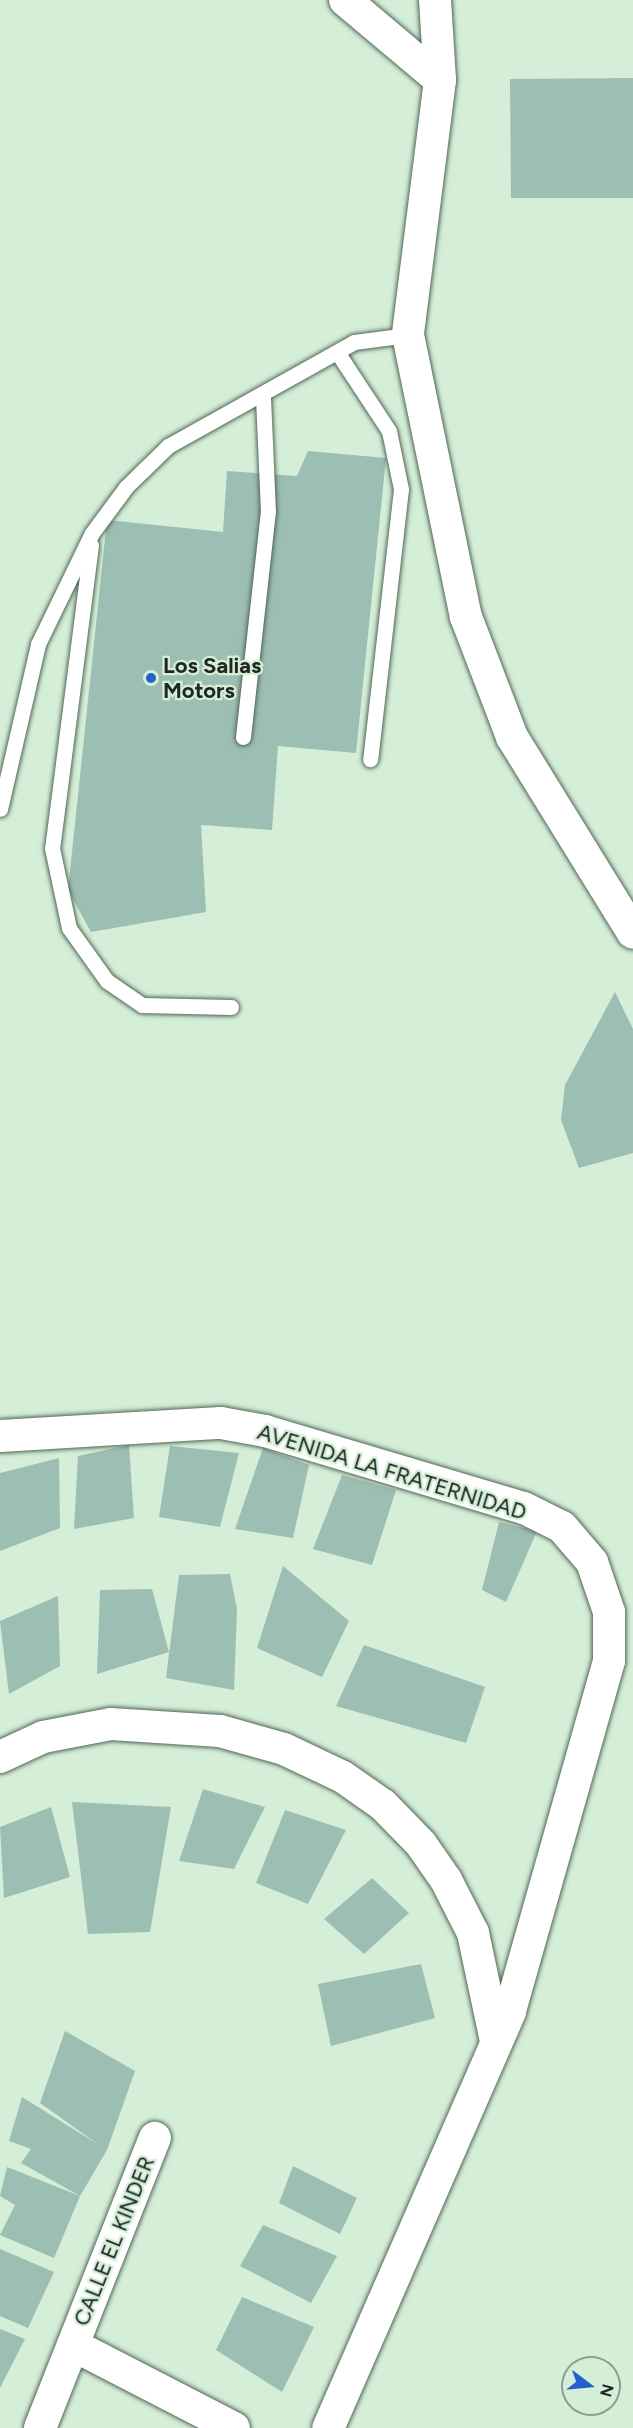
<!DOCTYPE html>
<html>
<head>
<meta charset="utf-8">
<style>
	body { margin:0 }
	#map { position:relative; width:633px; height:2428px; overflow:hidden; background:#d4eed8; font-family:Figtree,sans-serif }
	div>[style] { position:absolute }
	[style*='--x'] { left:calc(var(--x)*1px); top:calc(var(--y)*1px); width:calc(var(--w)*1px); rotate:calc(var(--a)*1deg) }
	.building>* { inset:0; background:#9dbeb3 }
	.roads { filter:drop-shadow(0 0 2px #516755) drop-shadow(0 0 2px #516755) }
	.service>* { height:15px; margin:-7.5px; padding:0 7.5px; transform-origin:7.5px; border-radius:7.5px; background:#fff }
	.minor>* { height:32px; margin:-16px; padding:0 16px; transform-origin:16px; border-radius:16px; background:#fff }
	.dots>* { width:16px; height:16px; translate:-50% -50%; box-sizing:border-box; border:3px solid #d4eed8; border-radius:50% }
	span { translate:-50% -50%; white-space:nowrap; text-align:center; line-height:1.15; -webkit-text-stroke:4.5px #d4eed8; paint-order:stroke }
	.poi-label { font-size:22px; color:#1e2720; font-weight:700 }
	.left { translate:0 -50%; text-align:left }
	.street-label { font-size:22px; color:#1e2720 }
	.north { position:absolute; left:561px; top:2356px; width:60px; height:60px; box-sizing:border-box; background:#d4eed8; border:2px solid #8b9e8e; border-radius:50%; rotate:106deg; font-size:16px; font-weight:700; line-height:24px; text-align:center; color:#1e2720 }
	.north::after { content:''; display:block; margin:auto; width:21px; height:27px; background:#2361cd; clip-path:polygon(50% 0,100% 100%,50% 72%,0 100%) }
</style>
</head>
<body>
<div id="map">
	<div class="building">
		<i style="clip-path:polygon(633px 78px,633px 198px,511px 198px,510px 79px)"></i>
		<i style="clip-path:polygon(308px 451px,386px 458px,356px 753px,278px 746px,272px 830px,201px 825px,206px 912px,91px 932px,68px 890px,107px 520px,223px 532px,227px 471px,297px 476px)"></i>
		<i style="clip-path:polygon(615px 992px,633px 1029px,633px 1153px,579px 1168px,561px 1120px,565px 1085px)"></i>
		<i style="clip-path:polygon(129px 1445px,134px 1518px,74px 1529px,78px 1456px)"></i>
		<i style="clip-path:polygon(170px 1446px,239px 1453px,220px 1527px,159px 1517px)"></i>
		<i style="clip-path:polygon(263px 1448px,309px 1465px,293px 1538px,235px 1529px)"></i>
		<i style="clip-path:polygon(59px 1458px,60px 1528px,0 1551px,0 1473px)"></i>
		<i style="clip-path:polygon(342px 1475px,396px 1490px,372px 1565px,313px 1549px)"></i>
		<i style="clip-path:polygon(499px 1522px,537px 1531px,506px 1602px,482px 1590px)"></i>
		<i style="clip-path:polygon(283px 1566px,349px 1621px,322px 1677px,257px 1648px)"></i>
		<i style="clip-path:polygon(230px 1574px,237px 1609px,234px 1690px,166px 1678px,179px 1575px)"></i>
		<i style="clip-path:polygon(152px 1589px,169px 1652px,97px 1674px,100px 1590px)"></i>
		<i style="clip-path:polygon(58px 1596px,60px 1666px,9px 1694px,0 1621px)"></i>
		<i style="clip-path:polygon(364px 1645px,485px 1687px,466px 1743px,336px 1706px)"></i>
		<i style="clip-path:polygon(203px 1789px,265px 1807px,234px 1869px,179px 1861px)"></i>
		<i style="clip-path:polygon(72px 1802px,171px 1807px,150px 1932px,88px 1934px)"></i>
		<i style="clip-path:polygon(51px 1807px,70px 1877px,4px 1898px,0 1827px)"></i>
		<i style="clip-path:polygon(285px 1810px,346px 1830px,308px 1904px,256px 1883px)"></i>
		<i style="clip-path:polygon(372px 1878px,409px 1913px,364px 1954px,324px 1919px)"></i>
		<i style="clip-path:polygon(421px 1964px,435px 2018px,331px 2046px,318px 1984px)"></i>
		<i style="clip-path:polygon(65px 2031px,135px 2071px,107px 2150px,80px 2196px,21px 2163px,31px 2149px,9px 2141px,22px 2097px,99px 2145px,40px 2103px)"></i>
		<i style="clip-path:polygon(293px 2166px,357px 2198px,340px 2234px,279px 2203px)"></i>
		<i style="clip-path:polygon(7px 2167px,80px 2196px,54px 2258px,0 2235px,15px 2205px,0 2196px)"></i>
		<i style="clip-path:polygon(263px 2225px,337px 2256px,311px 2303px,240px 2266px)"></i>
		<i style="clip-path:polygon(0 2249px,54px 2272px,28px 2328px,0 2316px)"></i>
		<i style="clip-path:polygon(242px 2297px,314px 2327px,282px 2392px,216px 2350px)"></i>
		<i style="clip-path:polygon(0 2329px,25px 2339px,0 2388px)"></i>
	</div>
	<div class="roads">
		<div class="service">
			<i style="--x:337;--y:352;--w:95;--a:56.6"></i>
			<i style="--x:389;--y:431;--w:59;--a:78.3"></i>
			<i style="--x:401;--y:489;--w:272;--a:96.5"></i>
			<i style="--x:91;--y:545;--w:305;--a:97.3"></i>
			<i style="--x:52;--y:848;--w:82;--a:78"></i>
			<i style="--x:69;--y:928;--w:65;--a:54.4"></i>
			<i style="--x:107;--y:981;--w:42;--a:34.4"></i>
			<i style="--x:142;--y:1005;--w:89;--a:1.3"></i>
			<i style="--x:243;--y:737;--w:226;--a:-83.7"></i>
			<i style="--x:268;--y:512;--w:114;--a:-92.5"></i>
			<i style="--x:0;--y:809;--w:169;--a:-77"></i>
			<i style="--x:38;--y:644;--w:123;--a:-64.1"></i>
			<i style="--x:92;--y:533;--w:57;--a:-53.5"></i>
			<i style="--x:126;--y:487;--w:59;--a:-44.3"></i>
			<i style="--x:168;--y:446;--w:213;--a:-29.2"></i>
			<i style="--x:354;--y:342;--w:54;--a:-7.4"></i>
		</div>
		<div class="minor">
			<i style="--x:345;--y:0;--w:124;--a:40.1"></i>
			<i style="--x:435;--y:0;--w:80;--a:86.4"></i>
			<i style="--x:440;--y:80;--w:257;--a:97.2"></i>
			<i style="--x:408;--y:335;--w:288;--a:78.4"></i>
			<i style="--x:466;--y:617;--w:129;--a:69"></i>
			<i style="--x:512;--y:737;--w:230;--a:58.3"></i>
			<i style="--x:0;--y:1436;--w:221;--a:-3.4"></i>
			<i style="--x:221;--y:1423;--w:45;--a:10.3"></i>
			<i style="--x:265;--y:1431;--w:270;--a:16.6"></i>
			<i style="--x:524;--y:1508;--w:42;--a:26.6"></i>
			<i style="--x:562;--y:1527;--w:46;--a:49.4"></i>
			<i style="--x:592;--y:1562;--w:53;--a:71.2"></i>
			<i style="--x:609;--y:1612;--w:49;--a:90"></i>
			<i style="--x:609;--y:1661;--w:365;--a:105.8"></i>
			<i style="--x:510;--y:2012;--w:454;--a:113.6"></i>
			<i style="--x:0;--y:1757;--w:47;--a:-24.9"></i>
			<i style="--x:43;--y:1737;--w:69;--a:-10.8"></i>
			<i style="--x:111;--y:1724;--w:109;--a:3.7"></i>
			<i style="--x:220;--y:1731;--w:66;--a:15.7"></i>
			<i style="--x:284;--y:1749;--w:65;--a:25.4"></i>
			<i style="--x:343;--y:1777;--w:49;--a:35"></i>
			<i style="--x:383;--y:1805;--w:54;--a:45.7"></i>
			<i style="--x:421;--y:1844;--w:44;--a:55.2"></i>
			<i style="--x:446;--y:1880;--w:59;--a:63"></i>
			<i style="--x:473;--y:1933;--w:110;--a:78"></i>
			<i style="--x:73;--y:2345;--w:181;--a:27.3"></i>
			<i style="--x:40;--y:2428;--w:312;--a:-68.4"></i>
		</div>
	</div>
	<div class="dots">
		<i style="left:151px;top:678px;background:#2361cd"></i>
	</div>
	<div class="poi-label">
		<span class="left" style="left:163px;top:678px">Los Salias<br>Motors</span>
	</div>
	<div class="street-label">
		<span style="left:392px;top:1472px;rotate:17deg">AVENIDA LA FRATERNIDAD</span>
		<span style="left:114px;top:2241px;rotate:-68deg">CALLE EL KINDER</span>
	</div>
	<div class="north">N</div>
</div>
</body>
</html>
